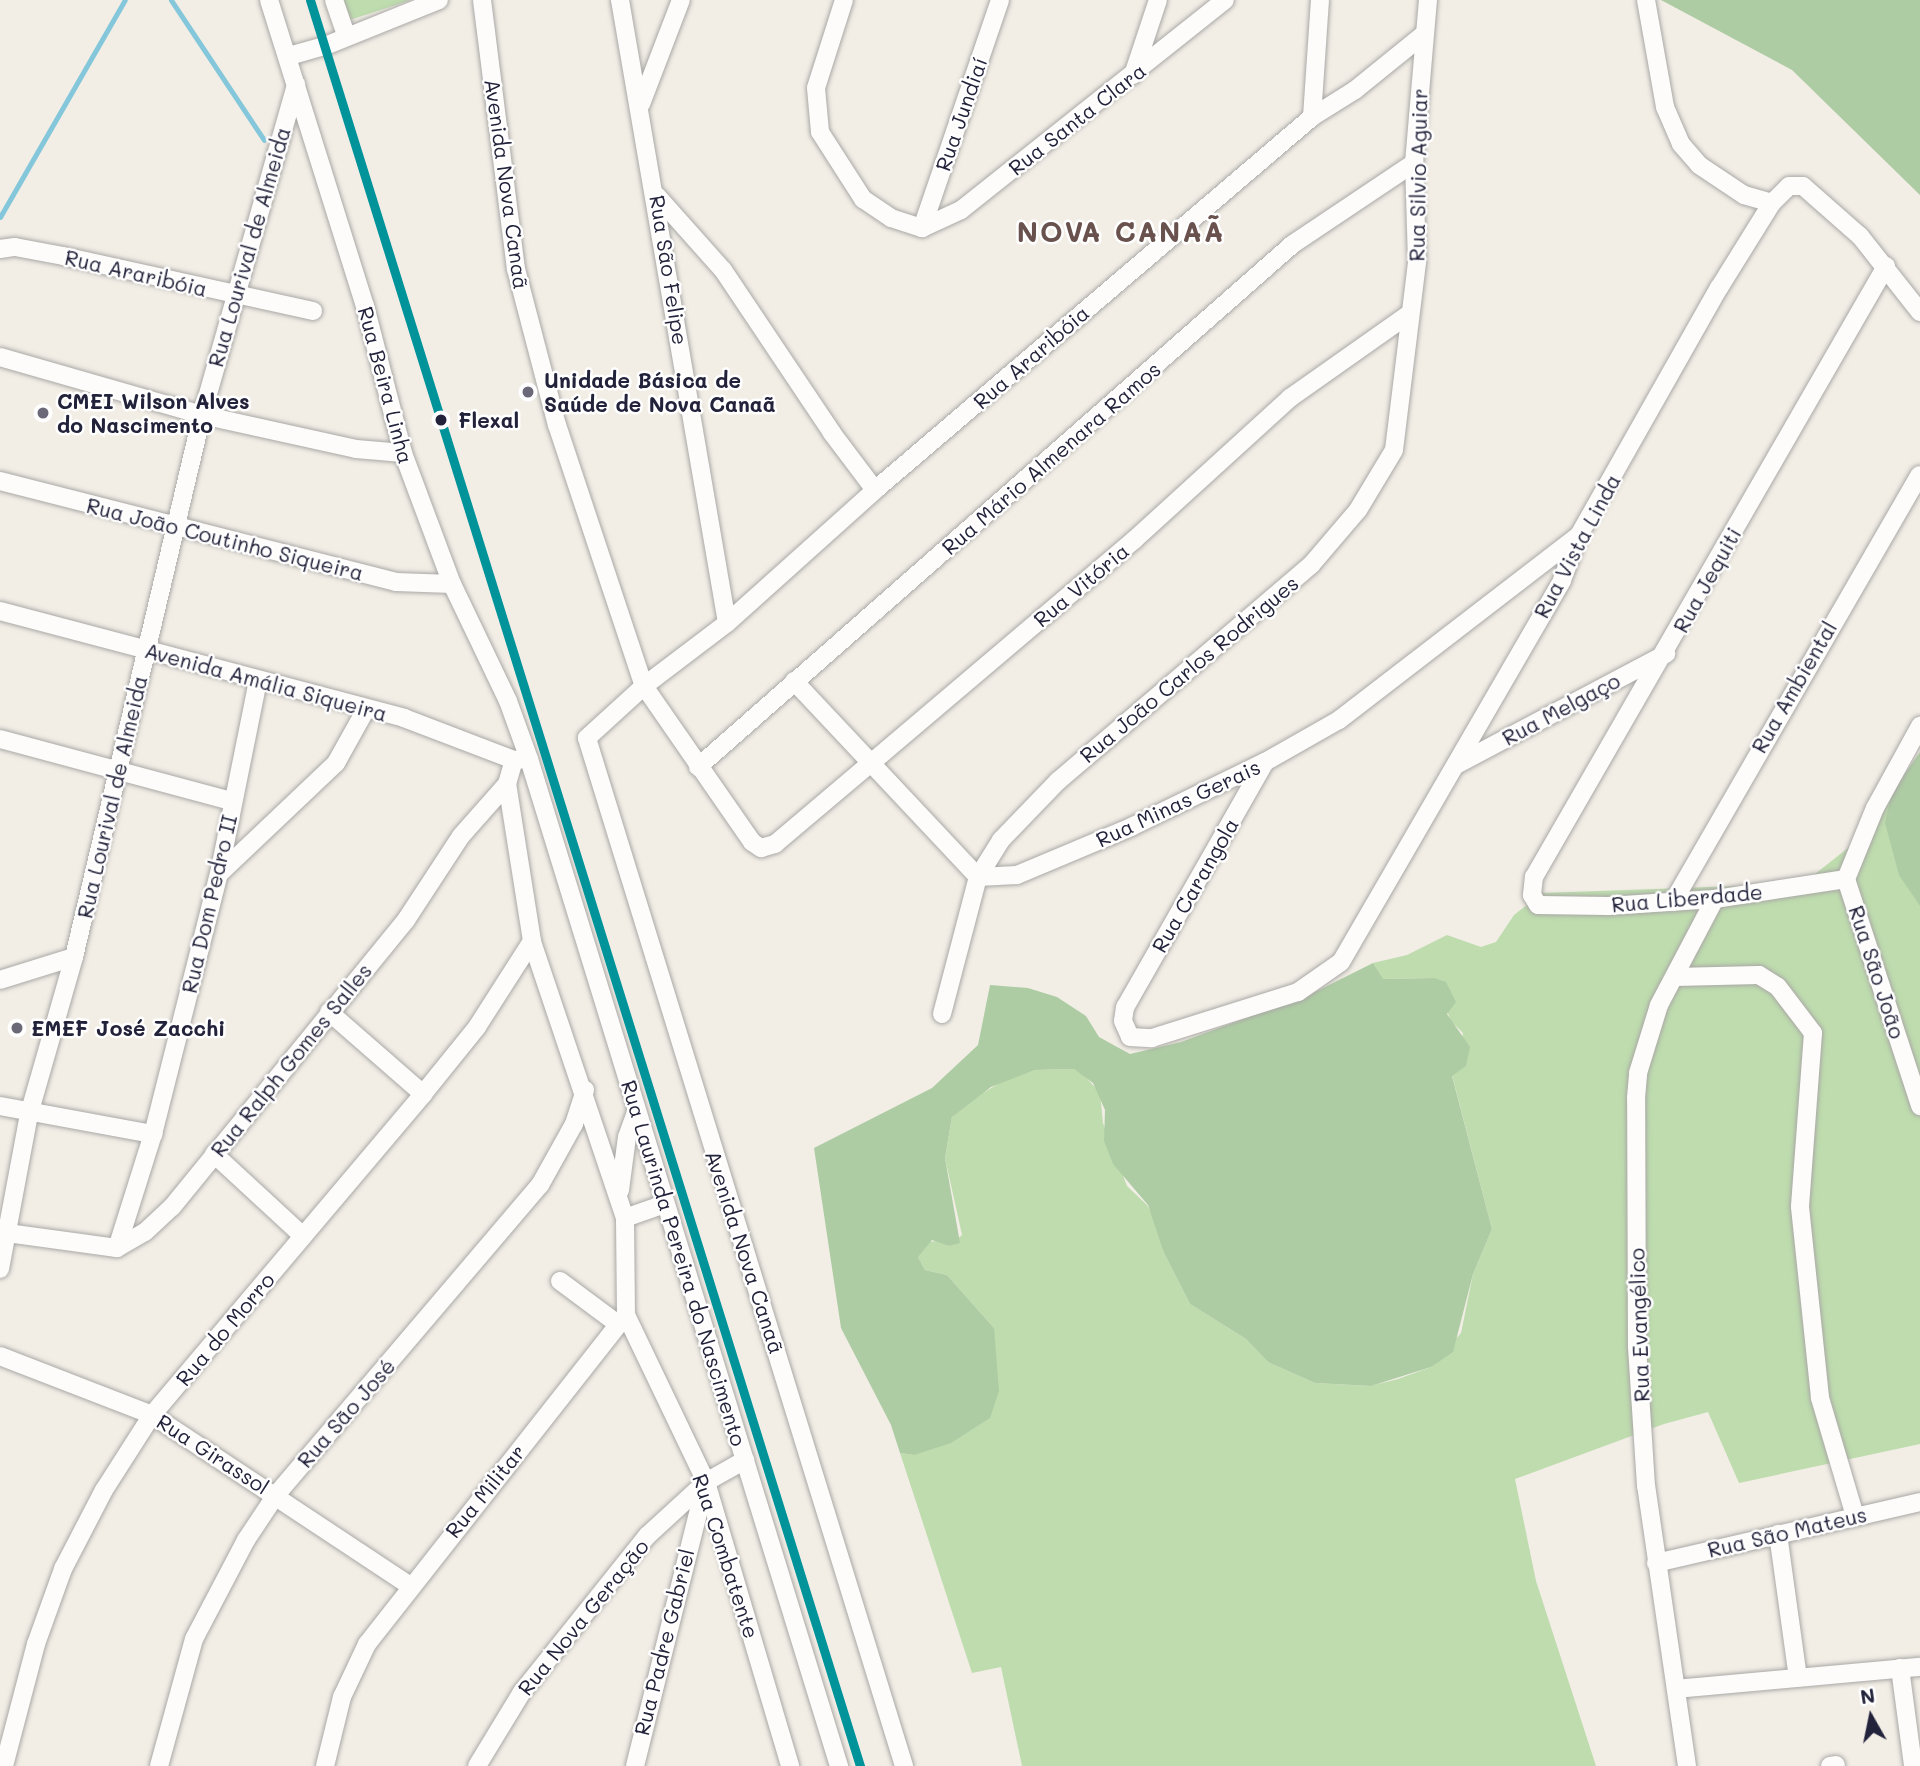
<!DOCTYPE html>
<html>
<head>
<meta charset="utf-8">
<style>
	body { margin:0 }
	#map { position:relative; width:1920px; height:1766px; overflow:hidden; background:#f2eee6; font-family:Mali,sans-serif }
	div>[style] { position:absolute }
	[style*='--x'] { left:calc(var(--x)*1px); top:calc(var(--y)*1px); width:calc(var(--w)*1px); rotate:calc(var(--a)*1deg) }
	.green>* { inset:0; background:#bedcae }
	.forest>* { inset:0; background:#aecca4 }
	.stream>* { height:5px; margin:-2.5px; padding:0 2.5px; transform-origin:2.5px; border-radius:2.5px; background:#85c7da }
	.roads { filter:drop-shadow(0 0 2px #aaa8a6) drop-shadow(0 0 2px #aaa8a6) }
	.minor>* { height:18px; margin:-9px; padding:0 9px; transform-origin:9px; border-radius:9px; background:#fdfcfb }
	.rail-1>* { height:9px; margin:-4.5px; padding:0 4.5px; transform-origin:4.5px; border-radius:4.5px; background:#00939a }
	.dots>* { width:19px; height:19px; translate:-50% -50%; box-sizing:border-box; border:4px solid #fff; border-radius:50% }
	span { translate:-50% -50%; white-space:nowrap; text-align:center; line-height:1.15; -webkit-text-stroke:5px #fff; paint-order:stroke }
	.street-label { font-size:21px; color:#22223b }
	.poi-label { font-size:21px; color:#22223b; font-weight:700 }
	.left { translate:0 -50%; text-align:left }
	.stop-label { font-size:21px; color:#22223b; font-weight:700 }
	.district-label { font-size:28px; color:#69524e; font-weight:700; letter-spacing:2px }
	.north { position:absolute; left:1836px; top:1682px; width:70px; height:70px; -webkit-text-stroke:5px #fff; paint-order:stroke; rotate:351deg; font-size:19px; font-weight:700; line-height:28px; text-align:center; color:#22223b }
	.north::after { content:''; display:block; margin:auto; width:24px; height:32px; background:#22223b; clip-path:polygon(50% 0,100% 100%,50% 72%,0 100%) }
</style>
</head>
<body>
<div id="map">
	<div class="green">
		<i style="clip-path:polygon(343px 0,411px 0,350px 20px)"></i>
		<i style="clip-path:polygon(1892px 792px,1920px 906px,1920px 1444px,1739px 1483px,1708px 1412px,1664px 1424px,1515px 1479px,1536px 1581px,1596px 1766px,1022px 1766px,1001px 1667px,972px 1673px,900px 1453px,914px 1455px,994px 1328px,947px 1275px,925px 1270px,918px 1257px,927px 1242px,938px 1241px,949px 1246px,962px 1235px,945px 1158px,952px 1117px,958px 1108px,1003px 1081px,1035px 1070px,1074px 1069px,1083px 1074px,1100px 1093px,1103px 1123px,1127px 1186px,1147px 1205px,1157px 1223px,1164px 1253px,1190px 1304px,1246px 1339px,1268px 1362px,1315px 1383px,1370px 1386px,1398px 1379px,1431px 1367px,1461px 1333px,1473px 1274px,1492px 1229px,1452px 1075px,1457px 1069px,1463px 1033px,1451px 1021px,1434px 978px,1382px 979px,1373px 963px,1407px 955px,1447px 935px,1481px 947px,1496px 942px,1514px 915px,1542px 893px,1794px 884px,1815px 874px,1848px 848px)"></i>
	</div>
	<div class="forest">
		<i style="clip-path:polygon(1661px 0,1920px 0,1920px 195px,1792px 70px)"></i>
		<i style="clip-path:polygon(1920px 752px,1920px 906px,1899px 875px,1885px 823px,1892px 792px)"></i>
		<i style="clip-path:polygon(1373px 963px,1383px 979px,1434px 978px,1446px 982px,1456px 1002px,1447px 1014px,1470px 1047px,1466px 1066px,1452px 1076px,1492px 1229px,1473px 1274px,1453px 1352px,1431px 1367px,1371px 1386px,1315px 1383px,1268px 1362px,1246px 1339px,1190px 1304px,1164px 1253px,1148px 1205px,1113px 1164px,1104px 1141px,1105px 1110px,1093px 1083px,1074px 1069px,1035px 1070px,991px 1087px,952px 1117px,945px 1158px,960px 1243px,949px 1246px,932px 1240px,918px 1257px,925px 1270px,947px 1275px,994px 1328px,999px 1391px,990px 1418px,951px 1443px,914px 1455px,900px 1453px,891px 1425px,841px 1328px,814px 1148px,932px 1088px,978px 1045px,990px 985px,1028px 988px,1057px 997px,1086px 1016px,1099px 1037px,1130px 1054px,1181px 1042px,1311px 994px)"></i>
	</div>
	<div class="stream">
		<i style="--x:171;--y:0;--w:168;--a:56.4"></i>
		<i style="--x:0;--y:217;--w:250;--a:-60.1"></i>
	</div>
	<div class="roads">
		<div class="minor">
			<i style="--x:269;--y:0;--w:321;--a:72.6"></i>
			<i style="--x:365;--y:306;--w:152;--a:75.5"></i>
			<i style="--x:403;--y:453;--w:140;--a:69.5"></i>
			<i style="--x:452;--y:584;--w:130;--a:64.4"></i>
			<i style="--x:508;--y:701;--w:62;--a:70.1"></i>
			<i style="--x:529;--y:759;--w:1054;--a:72.89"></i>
			<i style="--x:334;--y:0;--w:37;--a:71"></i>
			<i style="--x:482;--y:0;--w:271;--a:82.8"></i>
			<i style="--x:516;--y:269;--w:161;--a:75.3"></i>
			<i style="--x:557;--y:425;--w:275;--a:71.6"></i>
			<i style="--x:644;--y:686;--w:190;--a:55.3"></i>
			<i style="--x:752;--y:842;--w:11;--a:34"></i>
			<i style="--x:761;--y:848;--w:15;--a:-16"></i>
			<i style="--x:775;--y:844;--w:126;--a:-40.2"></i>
			<i style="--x:871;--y:763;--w:345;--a:-40.3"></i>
			<i style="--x:1134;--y:540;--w:211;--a:-42.3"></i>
			<i style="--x:1290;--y:398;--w:146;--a:-35.2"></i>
			<i style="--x:620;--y:0;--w:632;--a:80.25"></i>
			<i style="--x:844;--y:0;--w:92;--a:107.7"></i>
			<i style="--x:816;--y:88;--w:44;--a:84.8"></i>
			<i style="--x:820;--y:132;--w:80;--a:57.3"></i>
			<i style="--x:863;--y:199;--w:34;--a:34"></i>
			<i style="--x:891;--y:218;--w:33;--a:18"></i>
			<i style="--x:1646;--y:0;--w:109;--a:79.9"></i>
			<i style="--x:1665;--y:107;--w:40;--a:66.6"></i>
			<i style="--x:1681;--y:144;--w:28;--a:49"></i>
			<i style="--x:1699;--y:165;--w:54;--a:33.7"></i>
			<i style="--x:1744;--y:195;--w:29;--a:16"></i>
			<i style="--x:289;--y:56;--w:37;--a:-16"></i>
			<i style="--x:325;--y:46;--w:123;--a:-22"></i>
			<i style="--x:1133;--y:75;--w:79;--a:-71.6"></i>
			<i style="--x:641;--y:104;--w:111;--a:-69"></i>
			<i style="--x:1312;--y:117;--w:117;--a:-86.1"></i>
			<i style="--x:657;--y:196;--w:99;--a:48.3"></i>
			<i style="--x:723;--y:270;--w:196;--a:56.2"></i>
			<i style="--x:832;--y:433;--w:71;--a:53"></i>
			<i style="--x:922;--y:228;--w:43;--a:-24.8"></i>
			<i style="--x:961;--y:210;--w:337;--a:-38.5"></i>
			<i style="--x:922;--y:228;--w:241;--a:-71.1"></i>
			<i style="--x:0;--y:249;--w:15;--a:-8"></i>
			<i style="--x:15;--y:247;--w:49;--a:10.6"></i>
			<i style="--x:63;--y:256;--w:256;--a:12.4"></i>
			<i style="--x:0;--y:357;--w:210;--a:16"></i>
			<i style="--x:202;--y:415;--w:158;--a:12.4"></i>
			<i style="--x:356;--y:449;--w:47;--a:4.9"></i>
			<i style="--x:0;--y:481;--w:409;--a:14.3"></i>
			<i style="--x:396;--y:582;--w:56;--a:2"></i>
			<i style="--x:0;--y:611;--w:418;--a:14.8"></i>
			<i style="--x:404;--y:718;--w:118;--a:20.9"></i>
			<i style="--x:514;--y:760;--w:12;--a:-5"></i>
			<i style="--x:794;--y:681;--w:269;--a:46.8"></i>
			<i style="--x:978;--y:877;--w:39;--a:-3"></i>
			<i style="--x:1017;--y:875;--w:124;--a:-22.8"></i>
			<i style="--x:1131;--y:827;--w:149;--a:-25.9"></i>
			<i style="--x:1265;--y:762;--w:85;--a:-29.6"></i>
			<i style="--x:1339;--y:720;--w:303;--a:-37.6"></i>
			<i style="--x:0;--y:739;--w:240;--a:15"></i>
			<i style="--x:1265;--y:762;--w:282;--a:119.7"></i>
			<i style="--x:1125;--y:1007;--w:14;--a:98"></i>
			<i style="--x:1123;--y:1021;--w:17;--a:66"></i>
			<i style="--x:1130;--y:1037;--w:22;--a:3"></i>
			<i style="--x:1152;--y:1038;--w:153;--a:-17.5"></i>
			<i style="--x:1298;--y:992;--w:52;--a:-34.9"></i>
			<i style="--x:1341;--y:962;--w:441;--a:-59.9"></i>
			<i style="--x:1562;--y:580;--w:48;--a:-69.3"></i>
			<i style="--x:1579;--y:535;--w:284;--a:-60.5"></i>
			<i style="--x:1719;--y:288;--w:100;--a:-58.1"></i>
			<i style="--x:1772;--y:203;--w:24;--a:-45"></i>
			<i style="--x:1789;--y:186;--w:14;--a:0"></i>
			<i style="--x:1803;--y:186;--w:76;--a:41.3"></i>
			<i style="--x:1860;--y:236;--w:97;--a:51.7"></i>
			<i style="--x:1456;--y:765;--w:238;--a:-27.9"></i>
			<i style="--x:698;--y:767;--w:792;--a:-41.32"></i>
			<i style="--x:1293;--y:244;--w:146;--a:-33.8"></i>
			<i style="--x:219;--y:874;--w:161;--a:-43.5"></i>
			<i style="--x:336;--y:763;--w:62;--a:-60.9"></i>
			<i style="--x:1846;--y:879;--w:133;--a:171.3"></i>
			<i style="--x:1715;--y:899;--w:107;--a:176.3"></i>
			<i style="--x:1608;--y:906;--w:70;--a:-179.2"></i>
			<i style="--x:1538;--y:905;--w:12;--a:-121"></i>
			<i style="--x:1532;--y:895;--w:18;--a:-84"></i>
			<i style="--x:1534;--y:877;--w:705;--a:-60.05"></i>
			<i style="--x:1846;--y:879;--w:239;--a:71.9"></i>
			<i style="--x:1846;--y:879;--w:77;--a:-67.8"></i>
			<i style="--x:1875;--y:808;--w:94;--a:-61.2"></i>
			<i style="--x:1673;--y:902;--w:493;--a:-60"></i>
			<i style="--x:1675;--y:977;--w:84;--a:-1.4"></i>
			<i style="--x:1759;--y:975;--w:22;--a:32"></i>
			<i style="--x:1778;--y:987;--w:58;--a:52.7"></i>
			<i style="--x:1813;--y:1033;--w:174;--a:94.3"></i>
			<i style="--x:1800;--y:1207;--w:192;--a:84"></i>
			<i style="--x:1820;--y:1398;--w:123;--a:73.5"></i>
			<i style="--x:0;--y:980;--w:77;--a:-17.3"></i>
			<i style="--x:329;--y:1012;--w:125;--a:41.1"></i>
			<i style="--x:942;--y:1014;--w:142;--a:-75.3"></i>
			<i style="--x:978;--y:877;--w:44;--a:-58.1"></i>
			<i style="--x:1001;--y:840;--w:82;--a:-46"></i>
			<i style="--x:1058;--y:781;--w:333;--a:-40.5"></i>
			<i style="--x:1311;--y:565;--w:72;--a:-49.5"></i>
			<i style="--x:1358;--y:510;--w:70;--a:-59"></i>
			<i style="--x:1394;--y:450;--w:189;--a:-83"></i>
			<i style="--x:1417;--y:262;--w:99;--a:-91.7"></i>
			<i style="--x:1414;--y:163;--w:164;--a:-85.1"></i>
			<i style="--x:0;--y:1106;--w:156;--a:10.4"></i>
			<i style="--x:214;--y:1154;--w:121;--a:42.7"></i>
			<i style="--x:620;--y:1190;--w:53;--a:-82.5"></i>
			<i style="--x:627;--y:1137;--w:27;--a:-70"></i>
			<i style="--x:625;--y:1218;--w:42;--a:-19.3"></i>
			<i style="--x:0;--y:1232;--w:118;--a:7.8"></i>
			<i style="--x:117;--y:1248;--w:32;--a:-30"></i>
			<i style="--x:145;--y:1232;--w:37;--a:-43"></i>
			<i style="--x:172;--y:1207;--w:370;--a:-50.8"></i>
			<i style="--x:406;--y:920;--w:100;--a:-56.8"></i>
			<i style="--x:461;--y:836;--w:69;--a:-48.5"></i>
			<i style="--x:507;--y:784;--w:25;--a:-74"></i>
			<i style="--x:117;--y:1248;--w:120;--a:-72.5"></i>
			<i style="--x:153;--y:1134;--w:268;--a:-75.8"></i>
			<i style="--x:219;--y:874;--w:198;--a:-78.6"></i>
			<i style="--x:0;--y:1269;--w:158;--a:-79.4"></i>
			<i style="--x:29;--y:1114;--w:163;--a:-74"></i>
			<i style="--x:74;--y:957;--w:557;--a:-76.71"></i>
			<i style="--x:202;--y:415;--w:344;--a:-74.1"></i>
			<i style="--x:560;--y:1281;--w:72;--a:36.6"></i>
			<i style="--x:626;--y:1315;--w:185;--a:64.4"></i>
			<i style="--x:706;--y:1482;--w:296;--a:73.5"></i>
			<i style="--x:0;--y:1356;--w:163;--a:21.2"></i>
			<i style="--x:152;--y:1415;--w:308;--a:33.5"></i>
			<i style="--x:1778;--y:1534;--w:145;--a:82.1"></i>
			<i style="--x:1656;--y:1563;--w:271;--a:-13"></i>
			<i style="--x:1900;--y:1668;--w:99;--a:82.4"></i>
			<i style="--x:1676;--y:1689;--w:245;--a:-5.2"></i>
			<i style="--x:4;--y:1766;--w:126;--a:-75.3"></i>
			<i style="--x:36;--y:1644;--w:80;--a:-70.2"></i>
			<i style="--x:63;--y:1569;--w:89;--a:-62.6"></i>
			<i style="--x:104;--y:1490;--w:89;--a:-57.4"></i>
			<i style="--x:152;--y:1415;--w:420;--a:-49.8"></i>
			<i style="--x:423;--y:1094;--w:86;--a:-51.1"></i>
			<i style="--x:477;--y:1027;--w:102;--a:-57.4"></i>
			<i style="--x:159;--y:1766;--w:132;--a:-74.6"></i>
			<i style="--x:194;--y:1639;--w:112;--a:-62.3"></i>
			<i style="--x:246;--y:1540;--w:54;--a:-56.3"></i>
			<i style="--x:276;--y:1495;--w:407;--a:-49.6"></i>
			<i style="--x:540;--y:1185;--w:70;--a:-60.9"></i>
			<i style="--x:574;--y:1124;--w:36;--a:-72"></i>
			<i style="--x:325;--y:1766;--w:71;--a:-76.2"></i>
			<i style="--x:342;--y:1697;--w:59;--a:-64.7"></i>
			<i style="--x:367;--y:1644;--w:419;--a:-51.8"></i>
			<i style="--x:626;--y:1315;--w:97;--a:-90.6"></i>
			<i style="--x:625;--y:1218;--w:292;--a:-108.6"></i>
			<i style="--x:532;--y:941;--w:159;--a:-99"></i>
			<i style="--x:477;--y:1766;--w:87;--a:-58.7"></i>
			<i style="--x:522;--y:1692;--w:200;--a:-51.3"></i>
			<i style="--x:647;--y:1536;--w:80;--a:-42.5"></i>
			<i style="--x:635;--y:1766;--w:293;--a:-76"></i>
			<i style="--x:706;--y:1482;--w:45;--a:-29.4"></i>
			<i style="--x:904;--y:1766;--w:1076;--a:-107.14"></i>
			<i style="--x:587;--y:738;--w:77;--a:-42.4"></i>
			<i style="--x:644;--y:686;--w:104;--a:-37.2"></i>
			<i style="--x:727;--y:623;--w:199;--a:-41.9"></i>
			<i style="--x:875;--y:490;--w:575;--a:-40.48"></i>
			<i style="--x:1312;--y:117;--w:51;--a:-32.1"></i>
			<i style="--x:1355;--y:90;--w:87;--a:-39"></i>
			<i style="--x:1687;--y:1766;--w:283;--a:-98.3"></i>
			<i style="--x:1646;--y:1486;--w:139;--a:-93.7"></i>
			<i style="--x:1637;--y:1347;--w:249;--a:-90.2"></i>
			<i style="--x:1636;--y:1098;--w:25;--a:-85"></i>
			<i style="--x:1638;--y:1073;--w:71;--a:-72.8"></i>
			<i style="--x:1659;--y:1005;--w:120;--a:-62.2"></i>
			<i style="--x:1830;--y:1766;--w:6;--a:-9"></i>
		</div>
	</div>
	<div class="rail-1">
		<i style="--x:310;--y:0;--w:1850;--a:72.7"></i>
	</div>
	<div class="dots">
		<i style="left:528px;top:392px;background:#6b6977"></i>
		<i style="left:43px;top:413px;background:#6b6977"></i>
		<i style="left:441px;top:420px;background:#22223b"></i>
		<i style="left:17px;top:1028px;background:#6b6977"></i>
	</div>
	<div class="street-label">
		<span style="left:961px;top:114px;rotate:-71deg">Rua Jundiaí</span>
		<span style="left:1077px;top:119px;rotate:-38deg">Rua Santa Clara</span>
		<span style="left:1418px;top:175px;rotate:-89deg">Rua Silvio Aguiar</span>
		<span style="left:507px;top:184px;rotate:82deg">Avenida Nova Canaã</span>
		<span style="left:249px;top:247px;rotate:-74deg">Rua Lourival de Almeida</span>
		<span style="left:669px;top:270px;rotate:81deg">Rua São Felipe</span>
		<span style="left:136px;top:273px;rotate:13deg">Rua Araribóia</span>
		<span style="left:1031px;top:357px;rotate:-41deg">Rua Araribóia</span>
		<span style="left:386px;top:385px;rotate:75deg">Rua Beira Linha</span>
		<span style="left:1051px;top:458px;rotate:-41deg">Rua Mário Almenara Ramos</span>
		<span style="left:225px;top:539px;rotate:14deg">Rua João Coutinho Siqueira</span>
		<span style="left:1577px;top:546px;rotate:-62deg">Rua Vista Linda</span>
		<span style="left:1707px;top:580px;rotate:-61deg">Rua Jequiti</span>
		<span style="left:1081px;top:585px;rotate:-40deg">Rua Vitória</span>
		<span style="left:1189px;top:669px;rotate:-40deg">Rua João Carlos Rodrigues</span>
		<span style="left:266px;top:682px;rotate:15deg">Avenida Amália Siqueira</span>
		<span style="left:1794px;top:687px;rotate:-60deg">Rua Ambiental</span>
		<span style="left:1561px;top:709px;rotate:-28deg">Rua Melgaço</span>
		<span style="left:112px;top:797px;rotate:-77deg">Rua Lourival de Almeida</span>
		<span style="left:1178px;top:803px;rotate:-25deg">Rua Minas Gerais</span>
		<span style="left:1195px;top:885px;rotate:-60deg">Rua Carangola</span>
		<span style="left:1687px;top:898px;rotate:-5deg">Rua Liberdade</span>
		<span style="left:209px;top:904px;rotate:-77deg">Rua Dom Pedro II</span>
		<span style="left:1877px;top:972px;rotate:72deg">Rua São João</span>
		<span style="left:291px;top:1060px;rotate:-51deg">Rua Ralph Gomes Salles</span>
		<span style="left:745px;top:1252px;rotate:72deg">Avenida Nova Canaã</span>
		<span style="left:684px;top:1263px;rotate:73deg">Rua Laurinda Pereira do Nascimento</span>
		<span style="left:1639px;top:1325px;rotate:-92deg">Rua Evangélico</span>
		<span style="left:225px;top:1329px;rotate:-50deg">Rua do Morro</span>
		<span style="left:346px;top:1413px;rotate:-49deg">Rua São José</span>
		<span style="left:213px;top:1454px;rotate:33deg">Rua Girassol</span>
		<span style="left:485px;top:1491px;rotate:-51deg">Rua Militar</span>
		<span style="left:1787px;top:1532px;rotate:-13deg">Rua São Mateus</span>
		<span style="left:726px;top:1556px;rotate:72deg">Rua Combatente</span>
		<span style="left:583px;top:1617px;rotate:-51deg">Rua Nova Geração</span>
		<span style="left:664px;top:1642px;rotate:-76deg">Rua Padre Gabriel</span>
	</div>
	<div class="poi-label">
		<span class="left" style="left:544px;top:392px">Unidade Básica de<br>Saúde de Nova Canaã</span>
		<span class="left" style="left:57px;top:413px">CMEI Wilson Alves<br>do Nascimento</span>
		<span class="left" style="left:31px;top:1028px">EMEF José Zacchi</span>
	</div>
	<div class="stop-label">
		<span class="left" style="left:458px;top:420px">Flexal</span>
	</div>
	<div class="district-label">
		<span style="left:1121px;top:231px">NOVA CANAÃ</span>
	</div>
	<div class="north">N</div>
</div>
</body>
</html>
